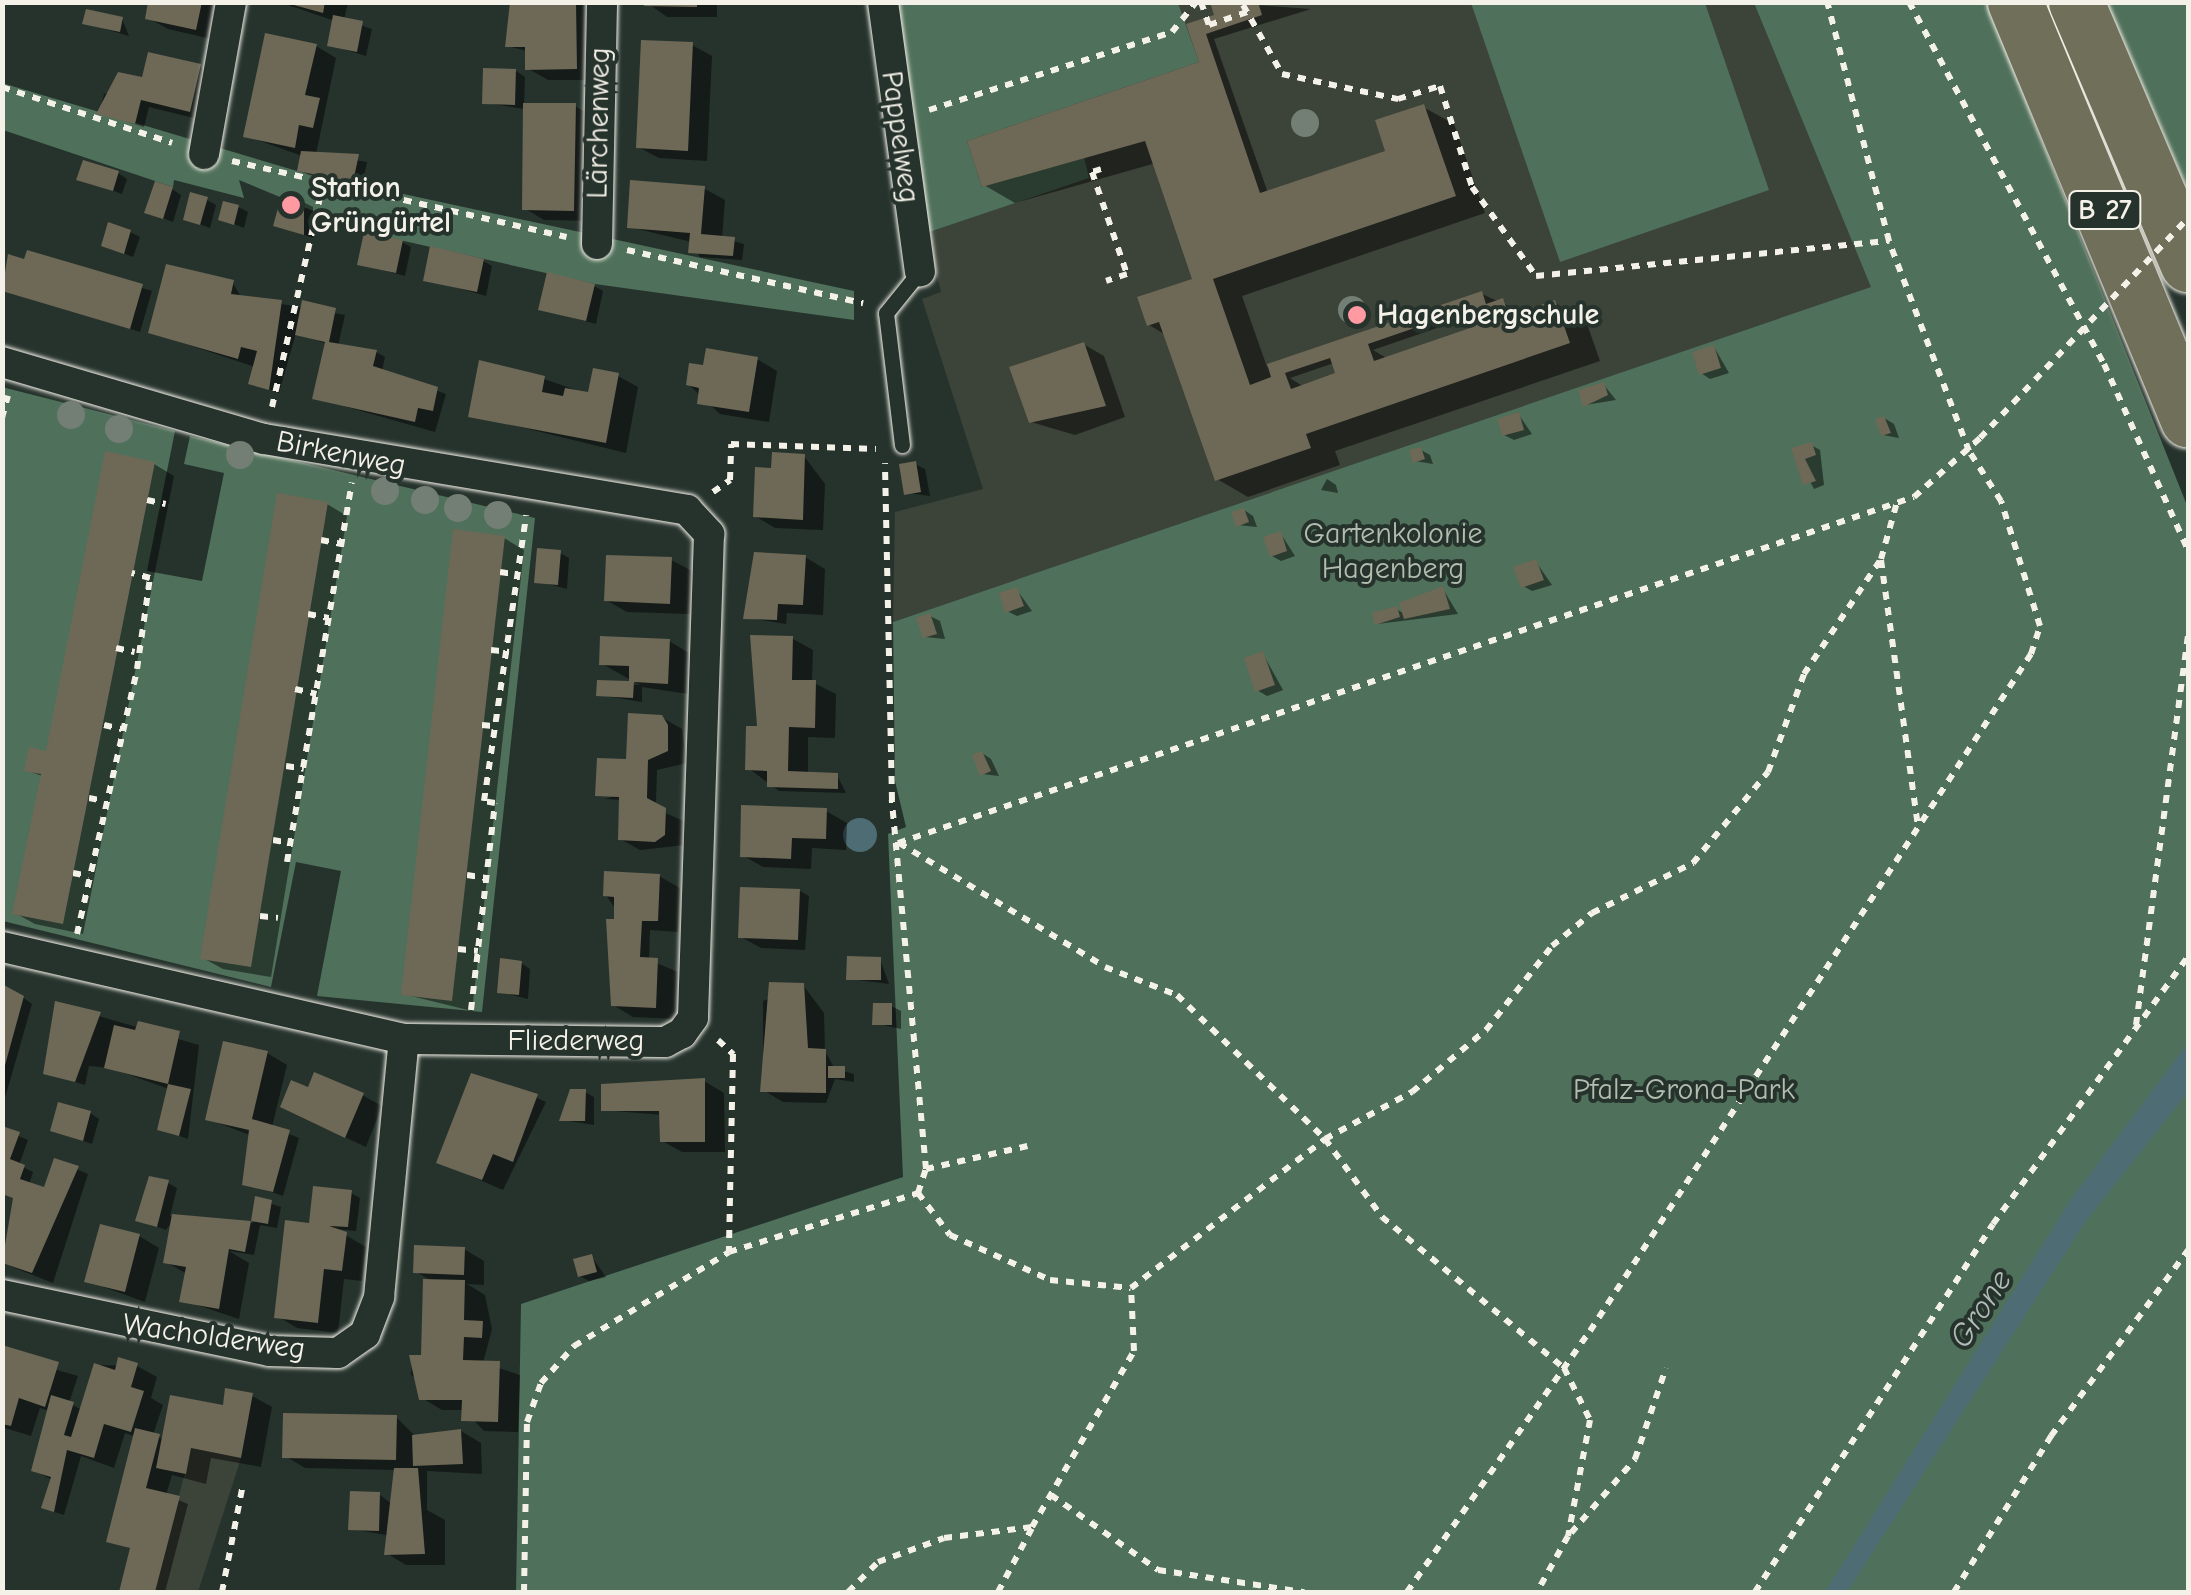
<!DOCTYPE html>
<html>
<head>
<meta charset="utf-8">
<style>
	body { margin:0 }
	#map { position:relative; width:2191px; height:1595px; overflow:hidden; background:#26332d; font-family:"Comic Neue",sans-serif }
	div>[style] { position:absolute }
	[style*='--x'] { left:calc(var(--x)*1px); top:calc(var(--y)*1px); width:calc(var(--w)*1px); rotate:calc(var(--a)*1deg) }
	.built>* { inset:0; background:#3c4339 }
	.green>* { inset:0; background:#4f705a }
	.water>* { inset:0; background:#4e6c74 }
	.round { border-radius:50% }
	.shadow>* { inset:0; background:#0007 }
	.building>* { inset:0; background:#6e6856 }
	.path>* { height:6px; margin-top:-3px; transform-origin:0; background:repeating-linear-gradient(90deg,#f4f1e8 0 8px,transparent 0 16px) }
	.roads { filter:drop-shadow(0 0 2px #f4f1e8) drop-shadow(0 0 2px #f4f1e8) }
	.lane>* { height:15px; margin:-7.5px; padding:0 7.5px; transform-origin:7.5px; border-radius:7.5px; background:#26332d }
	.street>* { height:30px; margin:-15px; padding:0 15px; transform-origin:15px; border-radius:15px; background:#26332d }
	.highway>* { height:55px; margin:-27.5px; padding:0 27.5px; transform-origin:27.5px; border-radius:27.5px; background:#706f59 }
	.path-bridge>* { height:6px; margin-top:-3px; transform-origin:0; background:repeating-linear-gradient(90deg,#f4f1e8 0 8px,transparent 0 16px) }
	.trees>* { width:28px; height:28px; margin:-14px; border-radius:50%; background:#737f74 }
	.dots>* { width:28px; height:28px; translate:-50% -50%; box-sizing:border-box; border:5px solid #26332d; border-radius:50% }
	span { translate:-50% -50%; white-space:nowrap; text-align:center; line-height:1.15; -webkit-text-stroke:8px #26332d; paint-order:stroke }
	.shield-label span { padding:2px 8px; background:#26332d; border:2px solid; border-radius:8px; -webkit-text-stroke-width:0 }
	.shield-label { font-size:28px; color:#f4f1e8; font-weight:700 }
	.street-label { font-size:30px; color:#f4f1e8 }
	.poi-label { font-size:30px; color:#f4f1e8; font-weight:700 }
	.left { translate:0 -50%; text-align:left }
	.park-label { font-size:30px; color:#b2bdaf }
	.water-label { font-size:32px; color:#b2bcba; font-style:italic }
	.frame { position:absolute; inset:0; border:5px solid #f4f1e8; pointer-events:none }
</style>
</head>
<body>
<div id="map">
	<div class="built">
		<i style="clip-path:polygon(897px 3px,1754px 3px,1872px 287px,893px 622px,895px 512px,983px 489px,922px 299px,941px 292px,915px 190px)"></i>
		<i style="clip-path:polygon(191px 1448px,241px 1458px,198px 1592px,155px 1592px)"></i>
	</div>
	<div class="green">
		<i style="clip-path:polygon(897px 3px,1178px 3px,1199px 62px,967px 141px,982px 187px,1083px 153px,1089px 178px,926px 233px)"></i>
		<i style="clip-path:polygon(1471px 3px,1705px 3px,1769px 190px,1560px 262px)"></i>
		<i style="clip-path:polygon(1754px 3px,1987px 3px,2188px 508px,2188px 1592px,516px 1592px,521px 1304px,903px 1177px,888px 834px,906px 827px,895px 781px,893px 622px,1871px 287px)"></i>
		<i style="clip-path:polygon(2107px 3px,2188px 3px,2188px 194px,2187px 189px)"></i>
		<i style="clip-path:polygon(2px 83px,297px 171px,854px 291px,854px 320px,595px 284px,364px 232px,239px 180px,244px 198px,174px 180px,173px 187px,3px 130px)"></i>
		<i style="clip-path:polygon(2px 387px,175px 431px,147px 571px,202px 581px,224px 473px,184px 464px,190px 436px,535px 518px,482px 1012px,317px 996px,341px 871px,296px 862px,271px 987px,3px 921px)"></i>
	</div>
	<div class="water">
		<i class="round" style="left:843px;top:818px;width:34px;height:34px"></i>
		<i style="clip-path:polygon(2188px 1043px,2188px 1092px,2086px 1221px,1847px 1592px,1825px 1592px,2071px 1199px)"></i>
	</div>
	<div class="shadow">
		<i style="clip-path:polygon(151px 2px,224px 2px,216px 40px,168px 29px,148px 18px)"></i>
		<i style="clip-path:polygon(279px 2px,348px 2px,344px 20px,372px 29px,366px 56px,330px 45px,335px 21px)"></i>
		<i style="clip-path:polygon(511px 2px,596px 2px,597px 80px,548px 80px,527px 68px,527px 51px,507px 46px)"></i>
		<i style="clip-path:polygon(646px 2px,717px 2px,717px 17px,667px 17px)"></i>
		<i style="clip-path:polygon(evenodd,1213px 2px,1311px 9px,1214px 39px,1268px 193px,1388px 152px,1423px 107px,1454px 124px,1485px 213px,1242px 296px,1267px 367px,1482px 294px,1524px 313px,1555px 303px,1586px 321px,1600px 361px,1335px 451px,1340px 465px,1248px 497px,1217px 479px,1166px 335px,1149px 325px,1195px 280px,1156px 163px,1015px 203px,984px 185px,1204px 67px,1189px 26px,1217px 16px,1213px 2px,1469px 317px,1474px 330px,1388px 359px,1373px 350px,1469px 317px,1213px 2px,1334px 363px,1338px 375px,1304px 387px,1290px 378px,1334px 363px)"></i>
		<i style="clip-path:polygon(122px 19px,129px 36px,85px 23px)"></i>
		<i style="clip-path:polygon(692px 45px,712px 56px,707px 161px,659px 158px,638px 147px)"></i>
		<i style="clip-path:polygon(316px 46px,336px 58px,316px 154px,367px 162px,362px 186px,309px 175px,299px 170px,302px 156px,246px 136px)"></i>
		<i style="clip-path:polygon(200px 67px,220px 78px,210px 122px,149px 107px,144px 127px,99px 113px,104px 94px)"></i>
		<i style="clip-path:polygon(516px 71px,525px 77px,524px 105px,575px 106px,595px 118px,594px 221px,544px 220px,524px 208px,525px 109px,485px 103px)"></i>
		<i style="clip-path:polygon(118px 173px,127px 179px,122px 194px,79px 179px)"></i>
		<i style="clip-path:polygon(172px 189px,181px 195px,173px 222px,147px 212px)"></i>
		<i style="clip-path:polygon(705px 189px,725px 200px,722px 238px,744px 244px,742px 260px,700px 257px,692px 242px,629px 227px)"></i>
		<i style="clip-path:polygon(207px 200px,216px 205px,210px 228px,186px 219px)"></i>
		<i style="clip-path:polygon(303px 202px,313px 207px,313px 238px,276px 225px)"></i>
		<i style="clip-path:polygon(238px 207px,248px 212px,244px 228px,221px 219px)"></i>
		<i style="clip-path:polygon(130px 232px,140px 237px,133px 257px,104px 245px)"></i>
		<i style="clip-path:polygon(402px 242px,411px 247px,405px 276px,360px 264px)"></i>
		<i style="clip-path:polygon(28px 253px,152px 291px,140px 332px,2px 289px,10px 257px,26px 262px)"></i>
		<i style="clip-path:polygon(483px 261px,492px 266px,486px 296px,426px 279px)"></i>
		<i style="clip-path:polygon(233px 283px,241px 297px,345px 315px,338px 346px,376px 352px,385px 357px,382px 371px,446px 394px,435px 432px,315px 398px,327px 344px,296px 333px,279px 393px,251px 383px,255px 367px,150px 332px)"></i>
		<i style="clip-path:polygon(594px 286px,603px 291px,596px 324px,541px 309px)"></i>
		<i style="clip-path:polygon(1083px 344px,1104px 356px,1125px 417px,1075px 435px,1031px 422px)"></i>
		<i style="clip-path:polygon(1714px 347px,1729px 373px,1710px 379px,1701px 373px)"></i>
		<i style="clip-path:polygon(757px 359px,777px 371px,769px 422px,720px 414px,688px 384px,705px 368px)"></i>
		<i style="clip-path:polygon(618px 376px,638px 387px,626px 453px,471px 415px,544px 379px,590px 395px)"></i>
		<i style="clip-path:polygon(1604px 385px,1616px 400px,1585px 405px)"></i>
		<i style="clip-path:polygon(1519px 415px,1532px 434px,1514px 440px,1504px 435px)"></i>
		<i style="clip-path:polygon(1884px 418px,1894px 424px,1899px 438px,1883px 435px)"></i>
		<i style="clip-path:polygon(1811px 445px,1820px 450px,1824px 485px,1814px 489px,1794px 450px)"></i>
		<i style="clip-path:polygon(1421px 450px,1430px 455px,1433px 464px,1415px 461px)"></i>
		<i style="clip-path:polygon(804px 456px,825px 484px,823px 530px,775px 528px,755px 516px,778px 471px)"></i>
		<i style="clip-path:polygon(154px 464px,174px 476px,83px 934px,35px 924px,15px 913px,42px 776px,26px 770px,47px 753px)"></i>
		<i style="clip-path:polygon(915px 464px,925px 469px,930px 496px,907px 493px)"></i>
		<i style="clip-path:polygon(1327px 479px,1336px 485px,1338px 493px,1321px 490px)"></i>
		<i style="clip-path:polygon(327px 504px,347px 516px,271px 977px,223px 969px,203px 958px)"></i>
		<i style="clip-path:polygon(1244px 510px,1253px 516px,1257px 527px,1238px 525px)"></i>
		<i style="clip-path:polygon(1281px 534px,1295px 556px,1281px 561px,1272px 556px)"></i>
		<i style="clip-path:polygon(504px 538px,524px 550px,472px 1011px,403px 994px)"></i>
		<i style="clip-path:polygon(560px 553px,569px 558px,567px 589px,537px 581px)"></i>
		<i style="clip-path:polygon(805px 557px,825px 569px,823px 615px,787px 613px,786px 624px,747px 618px)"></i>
		<i style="clip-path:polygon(671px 560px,692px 571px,690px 614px,627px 612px,606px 600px)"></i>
		<i style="clip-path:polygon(1536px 562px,1552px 585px,1532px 591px,1523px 586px)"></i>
		<i style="clip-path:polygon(1443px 589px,1458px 614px,1377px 624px,1396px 609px,1405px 614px)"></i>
		<i style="clip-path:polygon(1017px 590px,1032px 611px,1017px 616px,1007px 611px)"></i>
		<i style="clip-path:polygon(930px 616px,940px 621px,945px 639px,925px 637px)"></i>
		<i style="clip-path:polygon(752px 638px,793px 639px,813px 650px,812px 682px,836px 694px,835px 738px,808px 737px,808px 774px,837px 775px,846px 793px,779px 791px,748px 768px,759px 729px)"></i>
		<i style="clip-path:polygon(669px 641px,689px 653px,688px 694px,642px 687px,642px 702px,599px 695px,599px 683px,640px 685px,602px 664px)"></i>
		<i style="clip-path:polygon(1263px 654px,1283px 690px,1267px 696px,1257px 690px)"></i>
		<i style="clip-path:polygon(661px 717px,682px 729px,687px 763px,657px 770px,656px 802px,638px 801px,686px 822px,685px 845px,640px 850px,620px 839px,622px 800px,605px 799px,622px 794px,598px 794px)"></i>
		<i style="clip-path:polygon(982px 753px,991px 759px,999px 776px,982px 774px)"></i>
		<i style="clip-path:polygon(826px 811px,847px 823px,846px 850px,812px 848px,811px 869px,763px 867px,742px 855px)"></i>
		<i style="clip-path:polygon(659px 876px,680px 888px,678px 932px,650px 930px,649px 960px,678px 972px,676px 1019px,633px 1017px,613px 1005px,608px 922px,624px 922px,606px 895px)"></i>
		<i style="clip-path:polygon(800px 891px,809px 896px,805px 950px,761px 948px,741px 937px)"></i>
		<i style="clip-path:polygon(880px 959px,889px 984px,849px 979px)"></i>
		<i style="clip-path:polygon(521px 963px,530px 969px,528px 999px,500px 992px)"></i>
		<i style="clip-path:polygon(803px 985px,824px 1013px,825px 1051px,835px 1069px,854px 1074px,854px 1082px,835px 1079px,826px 1103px,783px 1102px,763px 1090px,763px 1001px)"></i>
		<i style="clip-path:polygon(2px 986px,13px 990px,9px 1005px,13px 990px,32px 1004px,5px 1098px)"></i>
		<i style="clip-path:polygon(57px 1004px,199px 1045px,188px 1139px,159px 1129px,169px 1089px,110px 1068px,89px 1066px,85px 1085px,46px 1073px)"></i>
		<i style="clip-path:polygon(891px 1006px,901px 1011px,901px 1029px,874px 1023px)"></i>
		<i style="clip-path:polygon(267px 1053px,287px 1065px,272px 1127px,299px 1138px,283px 1196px,245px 1183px,252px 1136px,208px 1119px)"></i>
		<i style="clip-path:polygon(704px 1081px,724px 1093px,725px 1152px,682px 1152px,662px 1141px,662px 1115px,603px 1110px)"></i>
		<i style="clip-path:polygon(520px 1090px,546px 1102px,503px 1190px,439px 1162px)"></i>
		<i style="clip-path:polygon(309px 1091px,362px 1095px,382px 1106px,366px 1147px,299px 1116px)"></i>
		<i style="clip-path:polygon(585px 1092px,594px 1097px,594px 1125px,562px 1120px)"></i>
		<i style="clip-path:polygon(90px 1113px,99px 1119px,92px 1144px,52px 1130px)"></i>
		<i style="clip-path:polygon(2px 1129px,28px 1140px,19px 1165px,33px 1172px,29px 1185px,50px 1194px,56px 1161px,88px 1174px,53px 1283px,2px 1263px,16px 1199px)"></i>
		<i style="clip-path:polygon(168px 1183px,177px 1188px,170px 1216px,253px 1223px,257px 1199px,281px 1207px,277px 1228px,260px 1225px,254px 1255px,229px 1251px,249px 1263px,239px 1319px,182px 1300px,187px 1274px,166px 1262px,173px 1220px,166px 1230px,138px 1220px)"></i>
		<i style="clip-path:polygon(351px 1193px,360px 1198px,356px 1231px,335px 1229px,366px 1247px,362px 1281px,344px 1279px,338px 1333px,297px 1328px,277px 1316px)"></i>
		<i style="clip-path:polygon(139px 1236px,159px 1248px,145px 1302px,87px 1281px)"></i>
		<i style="clip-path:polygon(464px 1249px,484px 1261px,484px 1285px,467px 1284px,485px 1295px,492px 1329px,483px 1363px,520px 1375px,518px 1432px,484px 1431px,464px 1410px,442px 1410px,422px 1398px,422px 1382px,411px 1375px,412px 1358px,423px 1358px,434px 1282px,416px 1272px)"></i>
		<i style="clip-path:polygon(592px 1257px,606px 1277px,589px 1281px,580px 1276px)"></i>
		<i style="clip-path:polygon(2px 1354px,78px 1376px,69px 1403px,82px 1410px,96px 1365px,137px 1366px,157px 1377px,151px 1398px,163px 1405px,153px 1435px,164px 1439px,252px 1396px,272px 1407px,261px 1467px,211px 1458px,206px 1484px,172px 1475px,166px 1495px,188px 1504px,165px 1592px,121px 1592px,132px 1549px,109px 1540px,136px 1437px,125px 1433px,114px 1468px,81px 1456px,64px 1515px,54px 1512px,52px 1480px,34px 1470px,49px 1411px,40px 1408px,31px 1436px,2px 1427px)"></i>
		<i style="clip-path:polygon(396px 1417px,416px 1437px,461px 1431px,481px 1443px,482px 1474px,427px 1471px,427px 1510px,445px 1520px,445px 1565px,406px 1565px,386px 1553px,386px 1535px,351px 1529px,380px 1495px,397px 1508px,397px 1470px,305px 1468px,285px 1456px)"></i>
	</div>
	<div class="building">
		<i style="clip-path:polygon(148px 2px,202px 2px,196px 30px,145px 19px)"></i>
		<i style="clip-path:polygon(283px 2px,325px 2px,323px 13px)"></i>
		<i style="clip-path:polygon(510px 2px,576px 2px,577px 69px,525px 70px,525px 47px,505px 47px)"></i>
		<i style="clip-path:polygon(644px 2px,697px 2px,697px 7px,644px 6px)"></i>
		<i style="clip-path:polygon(evenodd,1210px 2px,1258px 2px,1262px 15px,1206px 34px,1260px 193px,1385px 151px,1375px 120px,1424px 104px,1456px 196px,1213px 279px,1250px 385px,1271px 377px,1267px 364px,1482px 291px,1486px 304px,1503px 298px,1509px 316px,1555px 300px,1570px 343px,1306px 434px,1311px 448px,1215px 481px,1159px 322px,1147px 326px,1137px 297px,1192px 279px,1145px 141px,982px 187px,967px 141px,1199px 62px,1186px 24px,1214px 15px,1210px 2px,1464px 311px,1470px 328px,1374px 361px,1368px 344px,1464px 311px,1210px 2px,1330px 358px,1335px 373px,1291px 389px,1285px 373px,1330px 358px)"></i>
		<i style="clip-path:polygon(86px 9px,123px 17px,120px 32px,82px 24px)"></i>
		<i style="clip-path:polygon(333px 15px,363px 21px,357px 52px,327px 46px)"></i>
		<i style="clip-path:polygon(265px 33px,317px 44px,305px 95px,320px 98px,313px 128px,299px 125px,295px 148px,243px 137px)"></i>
		<i style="clip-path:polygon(641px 40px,693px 42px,688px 151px,636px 148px)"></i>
		<i style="clip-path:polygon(148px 52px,201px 64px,190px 112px,141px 100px,135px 124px,96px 114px,118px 72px,142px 77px)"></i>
		<i style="clip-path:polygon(483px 68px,516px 69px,515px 105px,482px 104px)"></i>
		<i style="clip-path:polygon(523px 103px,576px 103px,574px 211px,522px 210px)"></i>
		<i style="clip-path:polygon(301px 151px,359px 154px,353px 182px,297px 171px)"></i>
		<i style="clip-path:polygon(83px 160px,119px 171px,113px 191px,76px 180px)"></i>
		<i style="clip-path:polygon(630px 180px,705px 186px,701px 234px,735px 237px,733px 256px,688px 253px,690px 233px,627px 228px)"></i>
		<i style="clip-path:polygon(155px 181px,173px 187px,163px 219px,144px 213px)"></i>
		<i style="clip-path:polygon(190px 192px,208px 197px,200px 225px,183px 220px)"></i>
		<i style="clip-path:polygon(282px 194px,304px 200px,304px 235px,273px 226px)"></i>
		<i style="clip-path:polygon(223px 201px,239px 205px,234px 225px,218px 220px)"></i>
		<i style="clip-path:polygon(108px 222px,131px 230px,124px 254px,101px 246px)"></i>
		<i style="clip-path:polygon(364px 232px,403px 240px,396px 273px,357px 265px)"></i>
		<i style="clip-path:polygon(430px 246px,484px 259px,477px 292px,423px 281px)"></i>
		<i style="clip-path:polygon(27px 250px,143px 284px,130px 329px,2px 291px,8px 254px,24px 259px)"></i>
		<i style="clip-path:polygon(166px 264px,234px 280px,231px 294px,282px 300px,269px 390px,248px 384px,257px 351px,241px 347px,238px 359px,148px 333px)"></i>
		<i style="clip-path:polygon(547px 272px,595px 284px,586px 321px,538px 310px)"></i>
		<i style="clip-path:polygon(302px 300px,336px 308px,329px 342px,377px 350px,373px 366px,438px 387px,433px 411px,418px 408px,415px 422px,312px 399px,325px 342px,295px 335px)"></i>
		<i style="clip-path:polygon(1084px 342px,1106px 406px,1029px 423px,1009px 367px)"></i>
		<i style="clip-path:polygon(1714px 345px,1721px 368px,1699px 375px,1692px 352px)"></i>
		<i style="clip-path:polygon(706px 348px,758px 357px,749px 412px,697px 404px,699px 388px,686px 385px,689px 363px,703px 365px)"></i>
		<i style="clip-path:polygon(479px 360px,545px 376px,542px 392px,563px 396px,565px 388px,588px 392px,593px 368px,619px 373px,606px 443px,468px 417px)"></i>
		<i style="clip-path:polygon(1604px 382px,1608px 395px,1583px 407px,1578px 390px)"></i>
		<i style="clip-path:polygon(1519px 412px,1524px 430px,1502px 436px,1497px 419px)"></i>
		<i style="clip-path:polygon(1884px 416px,1891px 433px,1881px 436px,1875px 419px)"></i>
		<i style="clip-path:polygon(1812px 442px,1816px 455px,1805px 459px,1816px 481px,1803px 485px,1791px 448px)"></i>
		<i style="clip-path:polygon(1421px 447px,1425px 459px,1413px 463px,1409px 450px)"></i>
		<i style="clip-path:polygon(105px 451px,155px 462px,63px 924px,12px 914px,41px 774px,24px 771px,29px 747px,46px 751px)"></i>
		<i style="clip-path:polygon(772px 452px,805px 454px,803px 520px,753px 517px,755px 467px,771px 468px)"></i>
		<i style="clip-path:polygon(916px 461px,921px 492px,904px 495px,899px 464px)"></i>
		<i style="clip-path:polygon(277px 493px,328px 502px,251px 967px,200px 959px)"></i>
		<i style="clip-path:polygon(1244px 508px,1249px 522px,1236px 527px,1231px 512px)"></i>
		<i style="clip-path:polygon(453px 529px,505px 536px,452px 1001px,401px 995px)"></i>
		<i style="clip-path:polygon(1281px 531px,1287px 551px,1270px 557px,1263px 537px)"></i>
		<i style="clip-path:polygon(537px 548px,561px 550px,558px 585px,534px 583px)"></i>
		<i style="clip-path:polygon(754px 552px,806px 555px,803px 605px,778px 604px,777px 620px,743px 619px)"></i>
		<i style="clip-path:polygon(606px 555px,672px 557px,670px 604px,604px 601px)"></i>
		<i style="clip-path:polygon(1536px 559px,1544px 580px,1521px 588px,1513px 567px)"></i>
		<i style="clip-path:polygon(1443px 586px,1450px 609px,1404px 619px,1399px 603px)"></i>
		<i style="clip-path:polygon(1017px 587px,1024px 606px,1005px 613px,999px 593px)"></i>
		<i style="clip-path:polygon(1397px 606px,1400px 617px,1375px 625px,1372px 613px)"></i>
		<i style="clip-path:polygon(930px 613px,937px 634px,923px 638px,916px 618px)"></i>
		<i style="clip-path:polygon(750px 635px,793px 636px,792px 680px,816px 680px,815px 728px,789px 727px,788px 771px,838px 773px,838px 789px,767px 787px,767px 771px,745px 770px,746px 726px,757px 726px)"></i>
		<i style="clip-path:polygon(600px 636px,670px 639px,668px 684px,634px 682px,633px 698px,596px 696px,597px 680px,629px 681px,629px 666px,599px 665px)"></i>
		<i style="clip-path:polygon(1263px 651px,1275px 685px,1255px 692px,1244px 658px)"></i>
		<i style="clip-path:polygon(628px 713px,662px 715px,668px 725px,668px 751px,648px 760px,647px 798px,666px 808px,665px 835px,655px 842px,618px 840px,619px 797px,595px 796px,597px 758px,626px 759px)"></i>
		<i style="clip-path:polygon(982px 751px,991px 771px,980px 776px,972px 755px)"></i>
		<i style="clip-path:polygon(741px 805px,827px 808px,826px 839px,792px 838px,791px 859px,740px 857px)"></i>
		<i style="clip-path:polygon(604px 871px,660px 874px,658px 921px,642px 921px,640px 957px,658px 958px,656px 1008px,611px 1006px,606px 919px,614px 919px,614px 897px,603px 896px)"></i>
		<i style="clip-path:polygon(740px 887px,800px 889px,798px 940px,738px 938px)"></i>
		<i style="clip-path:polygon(847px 956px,881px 957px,881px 980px,846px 980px)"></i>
		<i style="clip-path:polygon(500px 958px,522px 961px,519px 995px,497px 993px)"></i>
		<i style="clip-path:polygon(769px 982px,804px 983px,808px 1048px,826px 1049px,826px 1093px,760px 1092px)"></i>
		<i style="clip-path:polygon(2px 984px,24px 996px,4px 1069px,2px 1069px)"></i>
		<i style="clip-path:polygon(55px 1001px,101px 1012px,75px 1082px,43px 1074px)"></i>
		<i style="clip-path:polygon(873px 1003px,892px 1003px,892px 1025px,872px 1025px)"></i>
		<i style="clip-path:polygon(138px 1021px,180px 1031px,168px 1084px,104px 1068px,114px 1025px,135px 1030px)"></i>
		<i style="clip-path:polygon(223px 1041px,268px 1051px,252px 1119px,290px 1130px,273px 1192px,242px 1185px,249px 1130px,205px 1120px)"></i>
		<i style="clip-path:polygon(828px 1066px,845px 1066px,845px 1078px,828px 1078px)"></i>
		<i style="clip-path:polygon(314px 1072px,364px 1093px,345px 1138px,280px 1107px,291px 1080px,308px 1087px)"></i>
		<i style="clip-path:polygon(471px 1073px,538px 1094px,513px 1162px,493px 1154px,482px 1180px,436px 1163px)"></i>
		<i style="clip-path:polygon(705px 1078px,705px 1142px,660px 1142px,659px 1111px,601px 1111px,601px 1084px)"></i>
		<i style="clip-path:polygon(168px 1084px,191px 1089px,179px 1136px,157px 1130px)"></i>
		<i style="clip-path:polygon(570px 1089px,586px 1089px,585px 1121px,559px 1121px)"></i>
		<i style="clip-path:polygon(58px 1102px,91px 1111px,83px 1141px,50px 1131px)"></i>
		<i style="clip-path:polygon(2px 1126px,20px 1132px,10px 1159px,25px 1165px,20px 1179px,44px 1187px,54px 1158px,79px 1166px,32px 1273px,2px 1263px,13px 1198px,2px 1194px)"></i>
		<i style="clip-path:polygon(149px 1176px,169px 1180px,157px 1227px,135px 1221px)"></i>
		<i style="clip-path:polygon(313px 1186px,352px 1190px,348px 1227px,329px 1226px,347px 1232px,342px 1271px,324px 1269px,318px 1323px,274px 1318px,285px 1220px,309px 1223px)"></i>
		<i style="clip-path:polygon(255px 1196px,272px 1200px,268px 1224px,251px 1221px)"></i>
		<i style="clip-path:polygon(172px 1214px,251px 1221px,245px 1252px,229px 1249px,219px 1309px,179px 1302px,186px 1267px,163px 1263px)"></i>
		<i style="clip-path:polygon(100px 1224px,140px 1234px,125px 1292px,84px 1282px)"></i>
		<i style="clip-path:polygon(414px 1245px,465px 1247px,464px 1275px,413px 1273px)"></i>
		<i style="clip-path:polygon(592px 1254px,597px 1272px,578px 1277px,573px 1259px)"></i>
		<i style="clip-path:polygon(423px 1279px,465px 1280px,464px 1320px,483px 1321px,482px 1338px,464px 1337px,463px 1360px,500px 1361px,498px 1422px,461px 1421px,462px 1400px,419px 1400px,409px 1355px,421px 1355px)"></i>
		<i style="clip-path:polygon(2px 1345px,59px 1362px,45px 1407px,19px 1398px,11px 1426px,2px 1424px)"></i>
		<i style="clip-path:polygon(118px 1357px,138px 1363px,131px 1387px,144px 1391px,131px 1432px,104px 1424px,94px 1458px,67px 1450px,54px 1512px,41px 1508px,51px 1477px,31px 1471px,51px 1395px,74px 1402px,64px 1435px,71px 1437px,94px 1363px,115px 1370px)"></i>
		<i style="clip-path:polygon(225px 1388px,253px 1393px,241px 1458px,191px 1448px,186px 1474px,156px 1468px,170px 1395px,223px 1405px)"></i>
		<i style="clip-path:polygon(283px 1413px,397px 1415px,396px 1460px,282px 1458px)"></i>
		<i style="clip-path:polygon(135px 1428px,160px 1434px,146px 1488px,180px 1496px,155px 1592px,119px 1592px,130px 1548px,106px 1542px)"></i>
		<i style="clip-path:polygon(461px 1429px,463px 1464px,413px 1466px,412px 1435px)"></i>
		<i style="clip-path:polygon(394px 1468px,418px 1468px,425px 1554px,384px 1555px)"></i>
		<i style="clip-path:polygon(350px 1491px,380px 1492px,379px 1531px,348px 1530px)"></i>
	</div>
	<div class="path">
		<i style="--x:1201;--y:2;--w:24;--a:71"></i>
		<i style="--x:1209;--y:25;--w:43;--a:-18.9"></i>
		<i style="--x:1909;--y:2;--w:411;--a:61.7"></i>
		<i style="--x:2104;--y:364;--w:204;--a:65.7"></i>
		<i style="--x:1243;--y:5;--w:79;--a:60.5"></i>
		<i style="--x:1282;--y:74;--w:119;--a:12.2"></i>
		<i style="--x:1398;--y:99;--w:44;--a:-17.2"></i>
		<i style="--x:1440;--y:86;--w:106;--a:72.4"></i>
		<i style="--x:1472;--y:187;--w:110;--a:54.3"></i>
		<i style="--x:1536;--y:276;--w:355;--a:-5.7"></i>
		<i style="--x:2;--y:87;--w:179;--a:18.2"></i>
		<i style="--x:929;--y:110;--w:255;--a:-17.8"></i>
		<i style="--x:1172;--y:32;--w:38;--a:-51"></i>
		<i style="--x:232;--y:161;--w:343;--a:12.8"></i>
		<i style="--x:1101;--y:169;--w:9;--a:162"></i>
		<i style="--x:1092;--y:172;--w:108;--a:71.1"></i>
		<i style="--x:1127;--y:274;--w:22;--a:162"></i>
		<i style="--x:627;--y:250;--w:242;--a:12.7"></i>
		<i style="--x:272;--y:407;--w:228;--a:-77.1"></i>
		<i style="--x:2;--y:418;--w:23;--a:-75"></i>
		<i style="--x:713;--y:492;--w:21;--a:-35"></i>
		<i style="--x:730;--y:480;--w:36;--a:-88"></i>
		<i style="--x:731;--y:444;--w:145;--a:2"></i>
		<i style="--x:147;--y:500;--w:19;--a:12"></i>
		<i style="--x:321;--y:540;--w:21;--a:11"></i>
		<i style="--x:1881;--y:560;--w:268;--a:82.1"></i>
		<i style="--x:500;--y:572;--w:18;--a:9"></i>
		<i style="--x:308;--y:614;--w:21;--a:11"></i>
		<i style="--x:116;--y:648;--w:19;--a:12"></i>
		<i style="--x:491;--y:650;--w:18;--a:6"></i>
		<i style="--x:295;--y:689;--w:22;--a:13"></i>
		<i style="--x:104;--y:725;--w:18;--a:13"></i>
		<i style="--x:482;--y:725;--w:11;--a:5"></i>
		<i style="--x:286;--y:766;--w:18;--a:9"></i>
		<i style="--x:89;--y:798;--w:15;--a:11"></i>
		<i style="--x:273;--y:840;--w:17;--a:10"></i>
		<i style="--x:898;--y:843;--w:1073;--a:-18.81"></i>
		<i style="--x:1914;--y:497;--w:89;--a:-41.8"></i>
		<i style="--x:899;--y:843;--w:240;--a:31"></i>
		<i style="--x:1105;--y:967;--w:77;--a:21.3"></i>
		<i style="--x:1177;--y:995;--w:206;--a:44.2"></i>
		<i style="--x:1325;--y:1139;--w:97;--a:53.8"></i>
		<i style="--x:1382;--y:1217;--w:236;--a:39.7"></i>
		<i style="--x:1564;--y:1368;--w:58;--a:63.4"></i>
		<i style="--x:1590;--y:1420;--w:118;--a:100.7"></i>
		<i style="--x:1568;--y:1536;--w:64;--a:119"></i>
		<i style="--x:287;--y:862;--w:385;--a:-80.3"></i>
		<i style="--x:73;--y:873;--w:16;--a:11"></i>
		<i style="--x:467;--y:875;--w:19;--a:9"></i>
		<i style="--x:260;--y:916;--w:18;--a:6"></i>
		<i style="--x:77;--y:934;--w:272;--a:-77.2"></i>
		<i style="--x:137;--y:669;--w:92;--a:-81.9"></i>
		<i style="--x:150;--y:578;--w:19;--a:-164"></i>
		<i style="--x:458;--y:949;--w:20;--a:6"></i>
		<i style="--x:471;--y:1010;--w:208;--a:-83.4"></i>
		<i style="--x:495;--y:803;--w:11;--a:-170"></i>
		<i style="--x:484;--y:801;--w:289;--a:-81.6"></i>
		<i style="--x:2136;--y:1025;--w:394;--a:-82.4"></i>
		<i style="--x:718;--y:1040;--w:21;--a:43"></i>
		<i style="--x:733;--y:1054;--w:198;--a:91.2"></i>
		<i style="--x:926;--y:1169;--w:104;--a:-12.8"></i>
		<i style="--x:918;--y:1193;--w:53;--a:52.7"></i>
		<i style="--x:950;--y:1235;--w:110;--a:24.2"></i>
		<i style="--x:1050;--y:1280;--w:81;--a:5.6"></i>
		<i style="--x:1051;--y:1495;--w:131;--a:35"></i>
		<i style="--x:1158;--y:1570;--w:148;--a:8.6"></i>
		<i style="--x:1571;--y:1533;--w:98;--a:-49.1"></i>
		<i style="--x:1635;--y:1459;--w:96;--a:-71.2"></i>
		<i style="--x:222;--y:1592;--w:110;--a:-79"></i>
		<i style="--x:524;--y:1592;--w:170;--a:-89"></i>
		<i style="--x:527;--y:1422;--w:41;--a:-70.3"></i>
		<i style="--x:541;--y:1383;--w:50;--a:-48.3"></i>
		<i style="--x:574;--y:1346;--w:181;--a:-31.2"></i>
		<i style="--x:729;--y:1252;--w:198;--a:-17.3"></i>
		<i style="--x:918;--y:1193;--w:25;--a:-72"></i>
		<i style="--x:926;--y:1169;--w:371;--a:-95.3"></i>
		<i style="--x:892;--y:800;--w:337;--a:-91.2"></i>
		<i style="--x:848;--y:1592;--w:42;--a:-45"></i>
		<i style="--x:878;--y:1562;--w:70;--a:-20"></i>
		<i style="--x:944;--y:1538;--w:89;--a:-7.1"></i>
		<i style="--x:1032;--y:1527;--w:203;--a:-59.9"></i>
		<i style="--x:1134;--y:1351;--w:63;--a:-92.7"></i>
		<i style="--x:1131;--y:1288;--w:245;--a:-37.5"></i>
		<i style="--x:1325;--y:1139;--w:99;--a:-28.4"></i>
		<i style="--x:1412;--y:1092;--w:97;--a:-40"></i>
		<i style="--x:1486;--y:1030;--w:107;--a:-51.8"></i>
		<i style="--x:1552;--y:946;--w:52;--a:-39.5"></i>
		<i style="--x:1592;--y:913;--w:113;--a:-26.3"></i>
		<i style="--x:1693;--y:863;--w:118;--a:-50.5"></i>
		<i style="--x:1768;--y:772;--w:104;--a:-69.8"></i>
		<i style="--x:1804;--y:674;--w:138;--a:-56.2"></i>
		<i style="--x:1881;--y:559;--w:59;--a:-74.3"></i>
		<i style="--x:998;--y:1592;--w:72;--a:-62"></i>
		<i style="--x:1407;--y:1592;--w:319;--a:-55"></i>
		<i style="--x:1590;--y:1331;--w:808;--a:-56.92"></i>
		<i style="--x:2031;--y:654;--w:29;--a:-72"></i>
		<i style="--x:2040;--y:626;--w:131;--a:-107.3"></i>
		<i style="--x:2001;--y:501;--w:59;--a:-122.6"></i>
		<i style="--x:1969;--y:451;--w:225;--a:-110.9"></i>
		<i style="--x:1889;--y:241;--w:247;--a:-104.5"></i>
		<i style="--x:1755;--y:1592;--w:438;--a:-57.1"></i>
		<i style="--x:1993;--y:1224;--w:331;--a:-53.9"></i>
		<i style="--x:1954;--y:1592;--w:184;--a:-58.1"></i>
		<i style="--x:2051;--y:1436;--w:231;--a:-53.6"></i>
	</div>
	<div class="roads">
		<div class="lane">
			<i style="--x:902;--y:445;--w:133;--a:-96.9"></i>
			<i style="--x:886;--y:313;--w:54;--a:-51"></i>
		</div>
		<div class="street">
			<i style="--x:883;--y:2;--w:272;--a:82.2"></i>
			<i style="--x:204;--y:154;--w:154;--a:-79.9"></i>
			<i style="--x:597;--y:244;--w:242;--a:-88.8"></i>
			<i style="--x:2;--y:362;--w:273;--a:16.4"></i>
			<i style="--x:264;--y:439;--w:429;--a:9.5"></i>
			<i style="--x:687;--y:510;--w:33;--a:47"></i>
			<i style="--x:709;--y:534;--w:484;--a:91.9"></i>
			<i style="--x:693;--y:1018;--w:19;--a:126"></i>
			<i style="--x:682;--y:1033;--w:19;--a:152"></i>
			<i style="--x:665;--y:1042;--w:261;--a:-179.3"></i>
			<i style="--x:404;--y:1039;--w:412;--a:-167.1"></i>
			<i style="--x:2;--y:1295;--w:273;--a:11.8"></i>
			<i style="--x:269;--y:1351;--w:69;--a:1.7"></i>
			<i style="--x:338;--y:1353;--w:33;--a:-35"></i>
			<i style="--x:365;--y:1334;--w:40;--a:-69"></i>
			<i style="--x:379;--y:1297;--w:259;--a:-84.5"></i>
		</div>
		<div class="highway">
			<i style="--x:2015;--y:2;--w:452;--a:67.5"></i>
			<i style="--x:2076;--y:2;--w:285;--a:66.9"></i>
		</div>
	</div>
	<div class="path-bridge">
		<i style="--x:1980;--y:438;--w:303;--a:-46.6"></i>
	</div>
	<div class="trees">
		<i style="left:1305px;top:123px"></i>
		<i style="left:1352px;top:310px"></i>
		<i style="left:71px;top:415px"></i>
		<i style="left:119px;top:429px"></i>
		<i style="left:240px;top:455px"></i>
		<i style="left:385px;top:491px"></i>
		<i style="left:425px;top:500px"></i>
		<i style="left:458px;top:508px"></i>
		<i style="left:498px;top:515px"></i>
	</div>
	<div class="dots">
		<i style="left:291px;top:205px;background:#ff9aa2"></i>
		<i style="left:1357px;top:315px;background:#ff9aa2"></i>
	</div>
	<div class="shield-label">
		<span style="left:2105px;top:210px">B 27</span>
	</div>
	<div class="street-label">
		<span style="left:599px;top:123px;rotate:-89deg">Lärchenweg</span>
		<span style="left:900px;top:137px;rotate:82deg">Pappelweg</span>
		<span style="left:341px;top:454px;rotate:11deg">Birkenweg</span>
		<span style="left:576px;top:1041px">Fliederweg</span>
		<span style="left:214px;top:1337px;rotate:8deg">Wacholderweg</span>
	</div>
	<div class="poi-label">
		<span class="left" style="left:311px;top:205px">Station<br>Grüngürtel</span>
		<span class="left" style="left:1377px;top:315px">Hagenbergschule</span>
	</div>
	<div class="park-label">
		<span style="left:1393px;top:551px">Gartenkolonie<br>Hagenberg</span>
		<span style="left:1684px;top:1090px">Pfalz-Grona-Park</span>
	</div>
	<div class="water-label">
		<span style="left:1981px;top:1309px;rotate:-57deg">Grone</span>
	</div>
	<div class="frame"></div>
</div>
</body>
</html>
